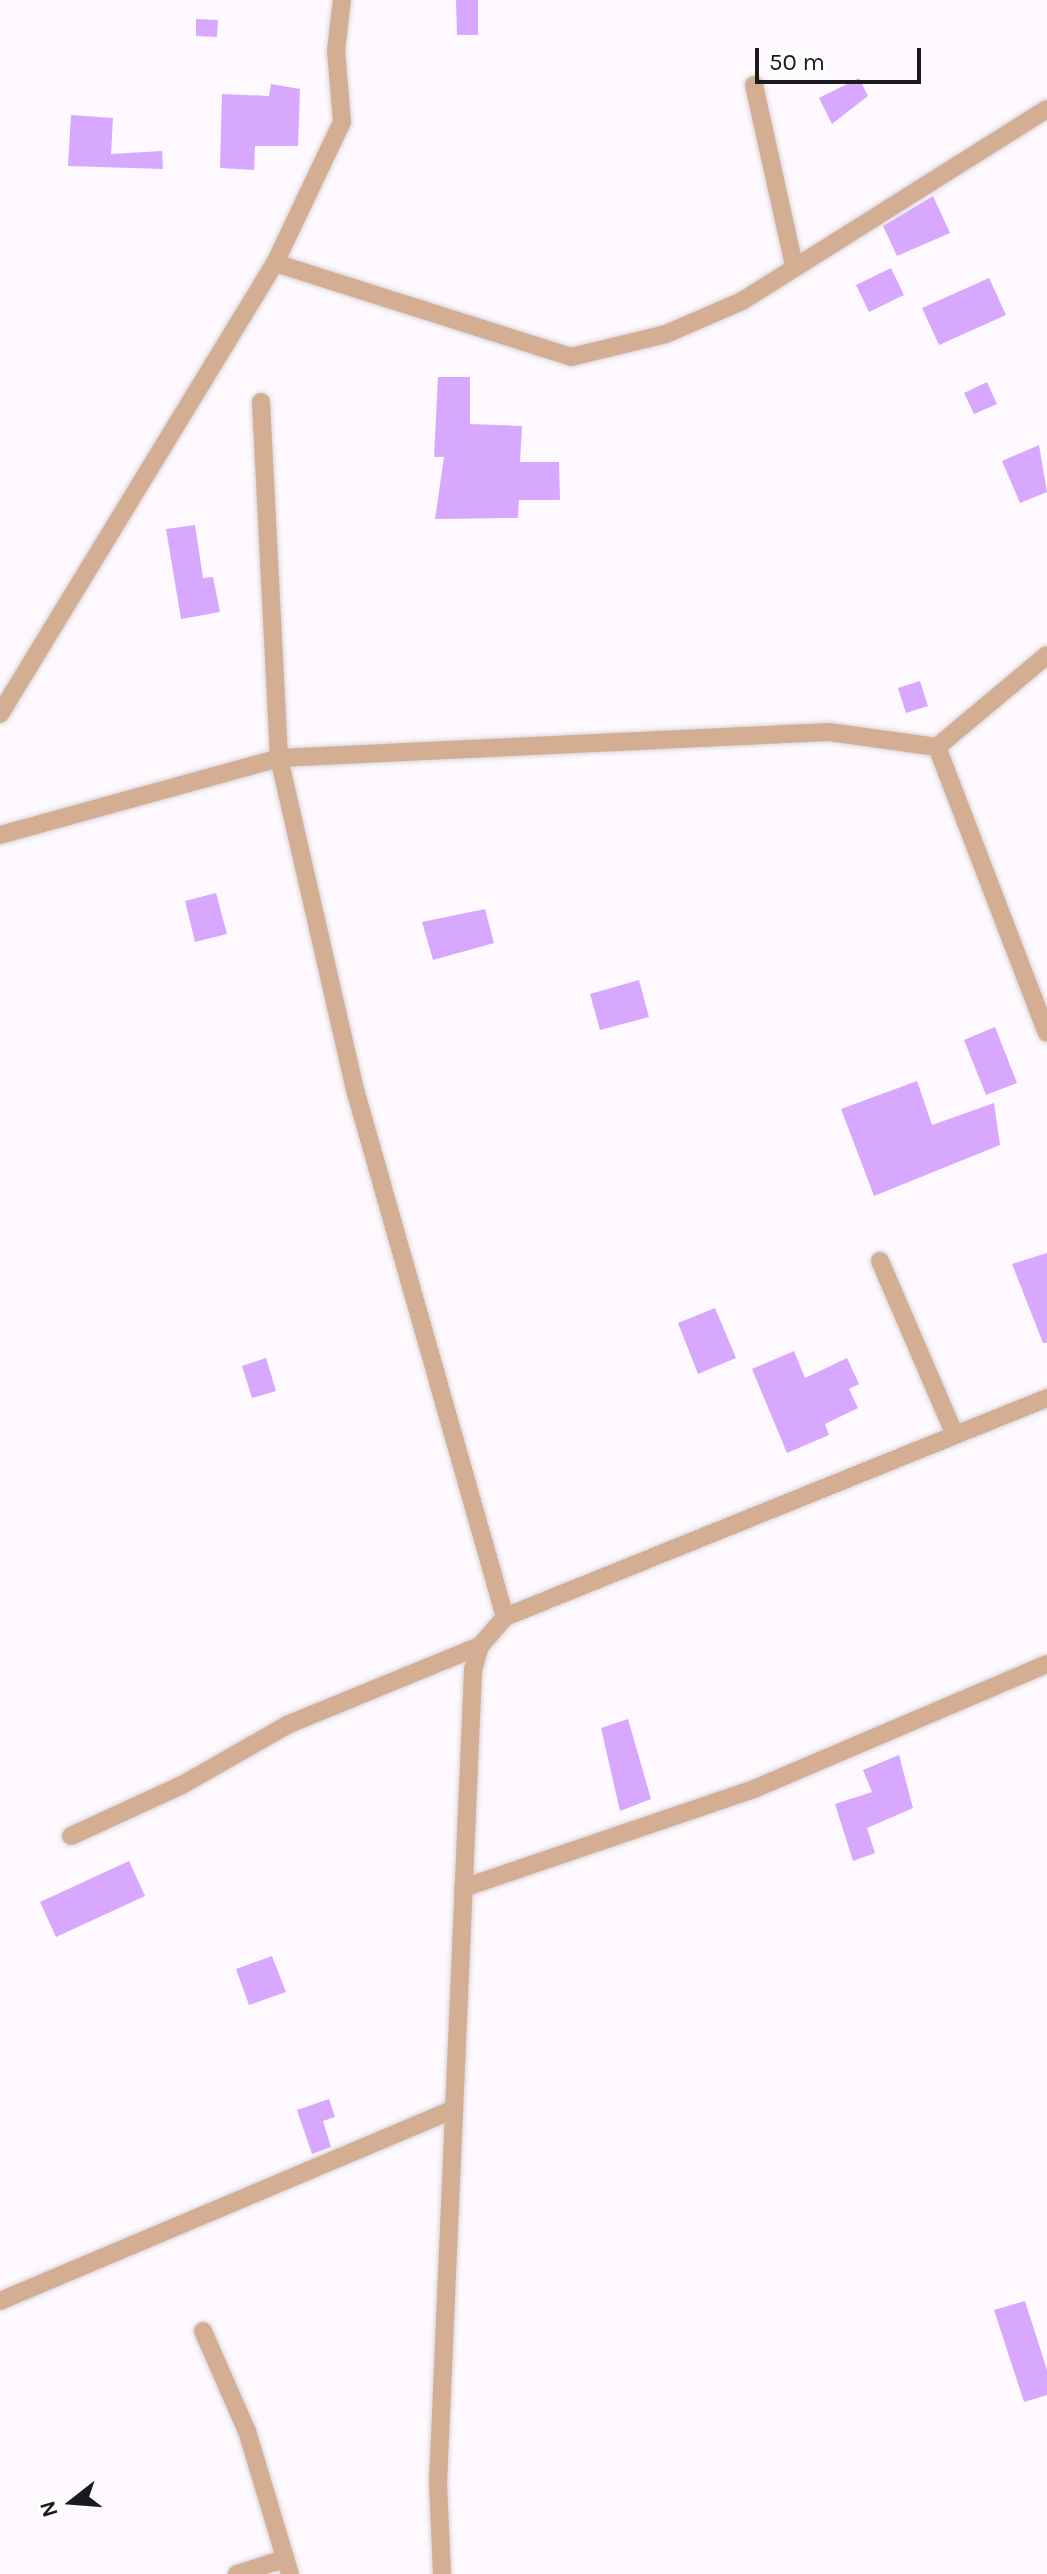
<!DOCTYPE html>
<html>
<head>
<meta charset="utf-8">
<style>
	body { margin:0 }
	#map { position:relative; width:1047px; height:2574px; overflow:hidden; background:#fdf9fe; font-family:Karla,sans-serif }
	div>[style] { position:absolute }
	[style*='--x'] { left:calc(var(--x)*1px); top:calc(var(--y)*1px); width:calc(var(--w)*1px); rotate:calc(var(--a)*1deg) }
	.building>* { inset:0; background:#d7a8fd }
	.roads { filter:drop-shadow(0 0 2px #d9d5da) drop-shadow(0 0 2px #d9d5da) }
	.street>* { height:18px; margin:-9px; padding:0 9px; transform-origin:9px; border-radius:9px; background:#d3ae93 }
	span { translate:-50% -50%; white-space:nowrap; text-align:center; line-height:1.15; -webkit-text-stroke:6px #fff; paint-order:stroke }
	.north { position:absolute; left:32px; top:2462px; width:80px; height:80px; -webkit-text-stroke:6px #fff; paint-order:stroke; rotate:253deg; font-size:22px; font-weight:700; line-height:32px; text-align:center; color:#1b1a1c }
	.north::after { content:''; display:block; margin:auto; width:28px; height:36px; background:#1b1a1c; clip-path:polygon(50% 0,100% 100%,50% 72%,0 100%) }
	.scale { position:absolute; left:755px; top:48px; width:166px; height:36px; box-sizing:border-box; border:4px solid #1b1a1c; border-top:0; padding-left:10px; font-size:24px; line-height:28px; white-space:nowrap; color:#1b1a1c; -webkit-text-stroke:6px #fff; paint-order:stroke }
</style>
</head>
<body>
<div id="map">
	<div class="building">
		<i style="clip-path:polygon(456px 0,478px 0,478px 35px,457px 35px)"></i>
		<i style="clip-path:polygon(196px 19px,218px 20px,217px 37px,196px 36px)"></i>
		<i style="clip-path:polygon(859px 78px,868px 96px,832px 124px,819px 98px)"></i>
		<i style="clip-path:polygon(271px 84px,300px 89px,298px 146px,255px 146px,254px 170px,220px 168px,222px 94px,269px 96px)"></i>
		<i style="clip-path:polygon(71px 115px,113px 118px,111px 154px,162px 151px,163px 169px,68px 166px)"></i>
		<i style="clip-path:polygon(933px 196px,950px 233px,897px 256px,883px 226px)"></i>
		<i style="clip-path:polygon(891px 268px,904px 295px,869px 312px,856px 285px)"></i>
		<i style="clip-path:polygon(989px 278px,1006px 315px,939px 345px,922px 308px)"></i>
		<i style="clip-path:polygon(438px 377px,470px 377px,470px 424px,522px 426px,520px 462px,559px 462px,560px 500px,519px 500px,518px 518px,435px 519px,444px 457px,434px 457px)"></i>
		<i style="clip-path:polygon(987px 382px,997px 404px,974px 414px,964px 393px)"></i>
		<i style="clip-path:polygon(1039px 445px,1047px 492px,1020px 503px,1002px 461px)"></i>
		<i style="clip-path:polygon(195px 525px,203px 578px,213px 577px,220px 612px,181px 619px,166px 529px)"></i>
		<i style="clip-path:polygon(920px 681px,928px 706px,906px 713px,898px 688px)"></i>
		<i style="clip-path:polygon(216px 893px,227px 934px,195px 942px,185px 901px)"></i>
		<i style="clip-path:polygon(485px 909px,494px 943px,433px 960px,422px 922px)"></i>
		<i style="clip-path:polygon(639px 980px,649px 1017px,600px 1030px,590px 994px)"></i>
		<i style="clip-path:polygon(995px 1027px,1017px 1083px,986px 1095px,964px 1040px)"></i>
		<i style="clip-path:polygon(917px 1081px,932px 1125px,994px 1103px,1000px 1145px,874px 1196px,841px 1109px)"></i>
		<i style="clip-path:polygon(1047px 1253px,1047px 1343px,1043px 1343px,1012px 1264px)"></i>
		<i style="clip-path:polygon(715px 1308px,736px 1358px,698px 1374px,678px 1323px)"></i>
		<i style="clip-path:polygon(794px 1351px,805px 1378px,847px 1358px,859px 1384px,849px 1389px,858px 1408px,825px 1424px,829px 1435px,787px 1453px,752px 1369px)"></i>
		<i style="clip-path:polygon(266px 1358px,276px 1391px,252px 1398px,242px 1366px)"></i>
		<i style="clip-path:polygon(628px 1719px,651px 1799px,620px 1811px,601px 1728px)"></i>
		<i style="clip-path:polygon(899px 1755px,913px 1808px,867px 1828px,875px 1853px,853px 1861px,835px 1804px,872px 1792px,863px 1770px)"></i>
		<i style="clip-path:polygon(129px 1861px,145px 1896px,56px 1937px,40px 1902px)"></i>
		<i style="clip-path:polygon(272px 1956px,286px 1992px,249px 2005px,236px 1969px)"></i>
		<i style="clip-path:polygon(329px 2099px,335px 2117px,323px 2121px,331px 2147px,312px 2154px,297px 2110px)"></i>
		<i style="clip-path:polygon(1025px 2301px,1047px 2370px,1047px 2395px,1024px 2402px,994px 2310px)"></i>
	</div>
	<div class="roads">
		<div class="street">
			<i style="--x:754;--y:85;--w:185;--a:77.5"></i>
			<i style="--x:275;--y:263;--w:311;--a:17.6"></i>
			<i style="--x:571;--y:357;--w:98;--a:-13.6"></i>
			<i style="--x:666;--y:334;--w:83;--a:-23.5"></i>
			<i style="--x:742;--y:301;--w:360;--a:-32.2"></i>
			<i style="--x:261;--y:402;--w:356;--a:87.1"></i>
			<i style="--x:279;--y:758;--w:344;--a:77.1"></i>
			<i style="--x:356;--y:1093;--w:545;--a:74.13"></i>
			<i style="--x:0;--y:714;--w:528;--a:-58.63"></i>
			<i style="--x:275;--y:263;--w:156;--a:-64.6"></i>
			<i style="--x:342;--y:122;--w:72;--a:-94.8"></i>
			<i style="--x:336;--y:50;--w:50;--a:-83.2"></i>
			<i style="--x:937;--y:747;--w:143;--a:-39.9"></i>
			<i style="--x:0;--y:835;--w:289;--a:-15.4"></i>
			<i style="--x:279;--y:758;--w:551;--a:-2.71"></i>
			<i style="--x:829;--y:732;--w:109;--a:7.9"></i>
			<i style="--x:937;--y:747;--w:306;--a:69"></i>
			<i style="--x:880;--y:1261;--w:189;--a:66.7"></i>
			<i style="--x:71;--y:1836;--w:122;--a:-24.7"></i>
			<i style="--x:182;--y:1785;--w:121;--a:-29.7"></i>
			<i style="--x:287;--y:1725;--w:209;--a:-22.3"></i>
			<i style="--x:463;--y:1888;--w:307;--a:-18.8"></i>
			<i style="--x:754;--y:1789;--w:319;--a:-23.1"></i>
			<i style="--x:0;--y:2301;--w:493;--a:-22.9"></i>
			<i style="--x:203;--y:2331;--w:109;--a:66.3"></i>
			<i style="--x:247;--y:2431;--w:149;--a:73.3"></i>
			<i style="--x:237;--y:2574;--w:49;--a:-17.7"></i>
			<i style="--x:442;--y:2574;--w:91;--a:-92.5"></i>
			<i style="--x:438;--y:2483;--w:814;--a:-87.53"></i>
			<i style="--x:473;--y:1670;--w:25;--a:-74"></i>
			<i style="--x:480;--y:1646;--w:38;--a:-49"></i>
			<i style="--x:505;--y:1617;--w:585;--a:-22"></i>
		</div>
	</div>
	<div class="north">N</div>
	<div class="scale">50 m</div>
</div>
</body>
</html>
